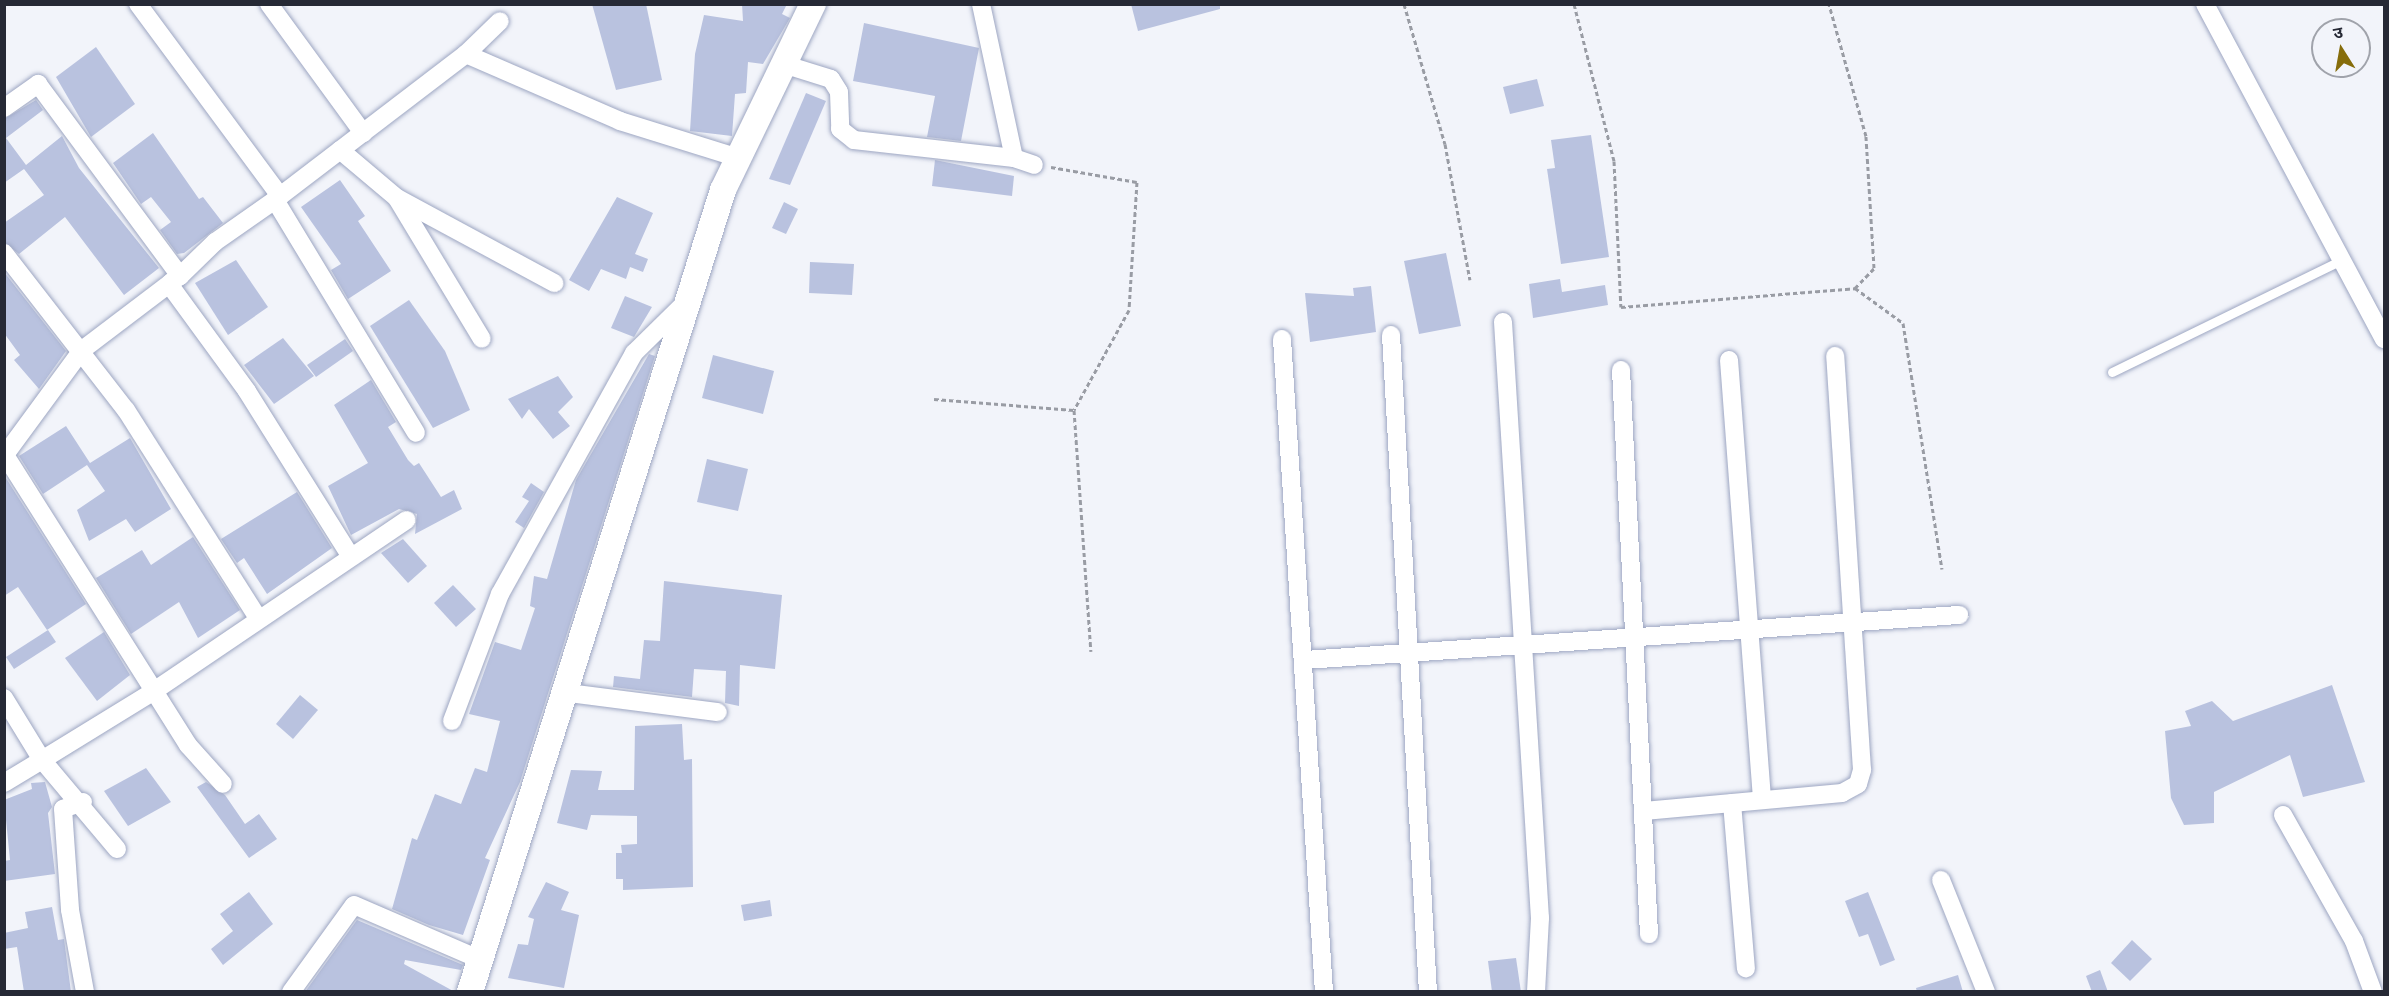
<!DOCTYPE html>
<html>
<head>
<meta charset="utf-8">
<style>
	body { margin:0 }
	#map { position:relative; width:2389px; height:996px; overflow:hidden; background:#f2f4fa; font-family:Quicksand,"Noto Sans Devanagari",sans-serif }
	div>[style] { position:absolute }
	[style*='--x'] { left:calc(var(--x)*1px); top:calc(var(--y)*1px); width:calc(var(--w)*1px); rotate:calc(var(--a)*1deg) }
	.building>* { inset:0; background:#b9c2df }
	.path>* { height:3px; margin-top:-1.5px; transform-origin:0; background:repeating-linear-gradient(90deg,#999ca4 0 4.5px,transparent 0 7.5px) }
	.roads { filter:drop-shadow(0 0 2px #9da6c2) drop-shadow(0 0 2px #9da6c2) }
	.lane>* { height:9px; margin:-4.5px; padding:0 4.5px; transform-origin:4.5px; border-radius:4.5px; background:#fff }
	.street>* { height:18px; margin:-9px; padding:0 9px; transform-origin:9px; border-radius:9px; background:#fff }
	.secondary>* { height:26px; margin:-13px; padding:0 13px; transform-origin:13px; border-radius:13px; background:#fff }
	span { translate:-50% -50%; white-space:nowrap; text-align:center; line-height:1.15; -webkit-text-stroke:4.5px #f2f4fa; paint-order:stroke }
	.frame { position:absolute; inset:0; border:6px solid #262935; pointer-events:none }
	.north { position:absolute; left:2311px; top:18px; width:60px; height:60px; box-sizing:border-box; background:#f2f4fa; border:2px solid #a0a3ab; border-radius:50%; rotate:349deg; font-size:16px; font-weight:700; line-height:24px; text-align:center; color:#262935 }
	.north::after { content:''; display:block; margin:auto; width:21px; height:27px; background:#866d0b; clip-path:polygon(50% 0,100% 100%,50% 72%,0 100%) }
</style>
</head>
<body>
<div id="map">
	<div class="building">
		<i style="clip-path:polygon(592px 4px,646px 4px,662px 80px,616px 90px)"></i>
		<i style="clip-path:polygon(742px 4px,787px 4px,782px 14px,790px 18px,763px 64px,748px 62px,746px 93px,735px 94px,732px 136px,690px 131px,695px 54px,704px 15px,743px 21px)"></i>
		<i style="clip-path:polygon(1131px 4px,1220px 4px,1220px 9px,1138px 31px)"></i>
		<i style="clip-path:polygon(864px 23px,979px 48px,961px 141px,927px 137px,935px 96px,853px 81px)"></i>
		<i style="clip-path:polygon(96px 47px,135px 104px,91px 137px,56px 77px)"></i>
		<i style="clip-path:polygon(1537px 79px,1544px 106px,1510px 114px,1503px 87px)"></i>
		<i style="clip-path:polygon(806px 93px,826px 101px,790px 185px,769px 179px)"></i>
		<i style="clip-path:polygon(36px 100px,43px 110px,6px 138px,26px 165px,62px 136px,79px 168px,159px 268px,124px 295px,65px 217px,19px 254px,4px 242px,4px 223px,44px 195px,24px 169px,4px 183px,4px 119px)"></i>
		<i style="clip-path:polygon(153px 133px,199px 199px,203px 197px,223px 223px,184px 253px,177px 254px,160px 230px,171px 222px,151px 197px,141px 204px,113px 163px)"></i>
		<i style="clip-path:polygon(1591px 135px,1609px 257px,1561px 264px,1547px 169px,1555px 168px,1551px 140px)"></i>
		<i style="clip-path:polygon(935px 160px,1014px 176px,1012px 196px,932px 186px)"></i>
		<i style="clip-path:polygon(340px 180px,365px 216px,358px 221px,391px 271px,348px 299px,331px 270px,341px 264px,301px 207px)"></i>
		<i style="clip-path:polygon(617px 197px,653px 213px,635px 254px,648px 259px,643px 272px,630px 267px,626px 279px,601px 269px,589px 291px,569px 280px)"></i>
		<i style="clip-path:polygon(784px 202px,798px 209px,786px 234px,772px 228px)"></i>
		<i style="clip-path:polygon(1446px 253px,1461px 326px,1419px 334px,1404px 261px)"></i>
		<i style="clip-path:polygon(236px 260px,268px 307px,228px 335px,195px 283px)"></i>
		<i style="clip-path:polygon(810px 262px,854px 264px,852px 295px,809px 293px)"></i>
		<i style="clip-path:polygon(4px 272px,66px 351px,39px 389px,14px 360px,20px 355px,4px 333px)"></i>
		<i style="clip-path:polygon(1560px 279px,1562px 292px,1605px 285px,1608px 305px,1533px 318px,1529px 284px)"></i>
		<i style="clip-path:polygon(1371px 286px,1376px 332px,1310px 342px,1305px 293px,1354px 296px,1353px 288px)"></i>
		<i style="clip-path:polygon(625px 296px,652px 307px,634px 337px,611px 328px)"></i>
		<i style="clip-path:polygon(409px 300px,445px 351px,470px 410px,433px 428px,370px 326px)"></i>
		<i style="clip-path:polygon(283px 338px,314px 376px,274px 404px,244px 365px)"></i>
		<i style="clip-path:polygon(345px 339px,353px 351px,316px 377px,307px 365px)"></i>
		<i style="clip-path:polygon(649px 354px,655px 356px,520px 782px,485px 858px,490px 860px,463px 935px,429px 925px,392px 909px,412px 838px,417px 840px,435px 794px,461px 804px,475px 768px,487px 772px,500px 721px,469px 714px,495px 642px,521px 650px,535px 608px,530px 606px,534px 576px,547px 579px,576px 480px)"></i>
		<i style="clip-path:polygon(713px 355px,774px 371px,763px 414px,702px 398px)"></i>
		<i style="clip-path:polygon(558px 376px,573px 397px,558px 412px,570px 426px,553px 439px,529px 409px,522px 419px,508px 399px)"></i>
		<i style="clip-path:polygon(371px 380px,396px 422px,388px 427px,408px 460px,414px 466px,419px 463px,441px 497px,454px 490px,462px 509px,415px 534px,417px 514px,399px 509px,351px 535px,328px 486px,368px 463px,334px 405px)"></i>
		<i style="clip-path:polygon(66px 426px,90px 463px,130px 438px,171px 509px,135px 532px,126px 519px,89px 541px,77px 510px,105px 491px,87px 465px,43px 494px,19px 456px)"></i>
		<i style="clip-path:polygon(707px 459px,748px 469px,738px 511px,697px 502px)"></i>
		<i style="clip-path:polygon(4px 475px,86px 604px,47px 630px,18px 587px,4px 596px)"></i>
		<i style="clip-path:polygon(531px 483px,544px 492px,524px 528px,515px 522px,529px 501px,522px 497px)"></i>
		<i style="clip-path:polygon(297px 492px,332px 548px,267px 594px,244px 558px,237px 563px,221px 539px)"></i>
		<i style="clip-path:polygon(193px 537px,240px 610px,198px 638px,179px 602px,131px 634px,96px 578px,142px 550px,151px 565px)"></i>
		<i style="clip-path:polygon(403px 539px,427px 566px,408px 583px,381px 553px)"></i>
		<i style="clip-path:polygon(664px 581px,782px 595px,775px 669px,740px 665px,739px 706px,725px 703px,726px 671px,694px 669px,692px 697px,613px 687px,614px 676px,640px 679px,644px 640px,660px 641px)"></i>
		<i style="clip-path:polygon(453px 585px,476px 609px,456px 627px,434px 603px)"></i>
		<i style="clip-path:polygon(48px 630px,56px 642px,14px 669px,6px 657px)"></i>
		<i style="clip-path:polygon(104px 632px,130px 675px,97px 701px,65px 658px)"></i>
		<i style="clip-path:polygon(2332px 685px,2365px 782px,2303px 797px,2290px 755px,2214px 792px,2214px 823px,2184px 825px,2171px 798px,2165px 731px,2191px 726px,2185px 711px,2212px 701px,2233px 721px)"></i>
		<i style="clip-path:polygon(300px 695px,318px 710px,293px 739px,276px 724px)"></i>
		<i style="clip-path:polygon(682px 724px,684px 760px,692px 759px,693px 887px,623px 890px,623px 879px,616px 879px,616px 853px,622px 853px,621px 845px,637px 844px,637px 816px,591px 815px,587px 830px,557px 823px,571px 770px,602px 771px,598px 790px,634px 790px,635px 726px)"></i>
		<i style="clip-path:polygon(146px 768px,171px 802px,128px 826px,104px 791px)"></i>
		<i style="clip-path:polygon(45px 782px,52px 807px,48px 813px,55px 874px,4px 881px,4px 861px,10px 860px,4px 800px,32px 789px,31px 783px)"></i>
		<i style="clip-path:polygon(206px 782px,225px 795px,245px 824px,259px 814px,277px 839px,249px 858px,197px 787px)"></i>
		<i style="clip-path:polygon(546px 882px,569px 892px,561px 910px,579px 915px,564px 988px,508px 978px,518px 944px,528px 945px,534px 919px,528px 917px)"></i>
		<i style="clip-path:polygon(249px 892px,273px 924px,223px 965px,211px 949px,233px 931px,220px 914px)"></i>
		<i style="clip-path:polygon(1868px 892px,1895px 960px,1880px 966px,1868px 934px,1859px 937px,1845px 901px)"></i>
		<i style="clip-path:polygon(770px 900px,772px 916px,744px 921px,741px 905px)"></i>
		<i style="clip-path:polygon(52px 907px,58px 940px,64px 939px,71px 992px,24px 992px,17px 947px,4px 949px,4px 933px,28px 928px,25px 912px)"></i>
		<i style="clip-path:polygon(357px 920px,463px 965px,461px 970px,405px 960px,404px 964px,455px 992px,305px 992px)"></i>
		<i style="clip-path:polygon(2132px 940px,2152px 959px,2130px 981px,2111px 963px)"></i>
		<i style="clip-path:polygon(1516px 958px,1521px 992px,1492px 992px,1488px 961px)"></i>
		<i style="clip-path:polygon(2100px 970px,2108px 992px,2092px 992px,2086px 976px)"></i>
		<i style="clip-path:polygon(1958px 975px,1963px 992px,1917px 992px,1916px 988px)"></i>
	</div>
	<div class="path">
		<i style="--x:1404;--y:4;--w:146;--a:73.7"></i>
		<i style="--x:1445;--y:144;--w:138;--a:79.6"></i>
		<i style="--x:1574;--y:4;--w:162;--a:75.7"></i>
		<i style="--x:1614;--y:161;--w:146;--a:87.3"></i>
		<i style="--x:1621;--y:307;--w:235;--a:-4.6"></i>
		<i style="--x:1855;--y:288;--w:28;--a:-46"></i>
		<i style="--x:1874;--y:268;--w:132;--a:-93.5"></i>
		<i style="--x:1866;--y:136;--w:137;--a:-105.7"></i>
		<i style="--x:1051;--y:167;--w:87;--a:9.9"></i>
		<i style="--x:1137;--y:182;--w:128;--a:93.6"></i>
		<i style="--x:1129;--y:310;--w:114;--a:118.8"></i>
		<i style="--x:1074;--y:410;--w:242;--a:86"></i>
		<i style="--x:1855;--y:288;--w:59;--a:36.1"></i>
		<i style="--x:1903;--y:323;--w:249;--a:81"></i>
		<i style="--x:934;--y:399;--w:140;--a:4.5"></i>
	</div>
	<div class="roads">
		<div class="lane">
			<i style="--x:2112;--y:372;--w:256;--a:-26"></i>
		</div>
		<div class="street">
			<i style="--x:138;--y:4;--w:239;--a:53.5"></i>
			<i style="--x:269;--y:4;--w:160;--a:53.9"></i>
			<i style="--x:981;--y:4;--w:157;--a:77.9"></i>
			<i style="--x:1014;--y:158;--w:21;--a:19"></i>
			<i style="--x:2205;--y:4;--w:380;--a:61.9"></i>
			<i style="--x:466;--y:54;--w:168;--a:23.5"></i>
			<i style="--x:620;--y:121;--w:125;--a:17.3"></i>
			<i style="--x:783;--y:64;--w:50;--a:17.4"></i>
			<i style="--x:831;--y:79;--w:15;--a:58"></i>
			<i style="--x:839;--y:92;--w:37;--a:88"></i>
			<i style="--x:840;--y:129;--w:18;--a:38"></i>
			<i style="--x:854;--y:140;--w:161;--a:6.4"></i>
			<i style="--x:4;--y:108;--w:42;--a:-35.2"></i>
			<i style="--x:38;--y:84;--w:239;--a:53.5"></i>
			<i style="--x:180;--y:276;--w:11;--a:146"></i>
			<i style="--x:340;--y:150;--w:75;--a:40.1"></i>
			<i style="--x:397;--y:198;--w:179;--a:28.4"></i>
			<i style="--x:275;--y:200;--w:240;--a:-37.4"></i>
			<i style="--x:466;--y:54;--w:47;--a:-44.1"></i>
			<i style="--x:398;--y:200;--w:162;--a:58.9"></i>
			<i style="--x:4;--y:253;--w:199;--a:52.2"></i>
			<i style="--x:126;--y:410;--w:246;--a:57.6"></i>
			<i style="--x:180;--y:276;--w:49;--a:-44.2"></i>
			<i style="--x:215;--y:242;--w:73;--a:-35"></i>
			<i style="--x:275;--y:200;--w:272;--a:58.8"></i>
			<i style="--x:1503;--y:322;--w:597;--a:86.45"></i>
			<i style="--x:1540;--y:918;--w:74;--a:93.1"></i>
			<i style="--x:1391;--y:335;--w:658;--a:86.78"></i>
			<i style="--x:1282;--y:339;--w:654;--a:86.32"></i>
			<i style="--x:1729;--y:360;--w:441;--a:85.7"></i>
			<i style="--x:1621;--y:370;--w:565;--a:87.16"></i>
			<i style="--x:351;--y:557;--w:196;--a:-122.1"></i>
			<i style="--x:247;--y:391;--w:132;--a:-126.1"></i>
			<i style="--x:169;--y:284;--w:109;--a:142.8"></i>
			<i style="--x:82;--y:350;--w:130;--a:126.3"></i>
			<i style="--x:5;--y:455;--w:279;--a:57.7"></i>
			<i style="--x:154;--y:691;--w:305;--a:-34.1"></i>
			<i style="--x:1305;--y:660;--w:656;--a:-3.94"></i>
			<i style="--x:561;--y:692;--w:158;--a:7.3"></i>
			<i style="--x:4;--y:698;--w:73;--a:58.5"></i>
			<i style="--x:42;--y:760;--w:44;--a:148.8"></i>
			<i style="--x:452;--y:721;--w:136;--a:-69.3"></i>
			<i style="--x:500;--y:594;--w:276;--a:-60.9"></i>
			<i style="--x:634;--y:353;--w:74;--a:-44.5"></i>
			<i style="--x:83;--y:802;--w:21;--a:161"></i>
			<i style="--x:63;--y:809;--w:101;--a:86"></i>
			<i style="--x:70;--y:910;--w:83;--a:79.6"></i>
			<i style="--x:1732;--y:803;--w:166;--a:85.2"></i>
			<i style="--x:1644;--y:811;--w:199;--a:-5.2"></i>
			<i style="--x:1842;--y:793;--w:18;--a:-29"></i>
			<i style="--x:1858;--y:784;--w:15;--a:-74"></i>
			<i style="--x:1862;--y:770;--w:415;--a:-93.7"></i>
			<i style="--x:2283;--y:815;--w:145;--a:60.6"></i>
			<i style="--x:2354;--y:941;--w:54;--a:69.6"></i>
			<i style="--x:117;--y:849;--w:116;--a:-130.1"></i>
			<i style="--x:42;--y:760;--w:132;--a:-31.6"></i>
			<i style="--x:154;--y:691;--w:64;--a:57.8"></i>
			<i style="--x:188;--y:745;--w:52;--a:48.1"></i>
			<i style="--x:1941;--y:880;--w:121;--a:68.1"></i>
			<i style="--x:291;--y:992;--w:107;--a:-54.1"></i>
			<i style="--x:354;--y:905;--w:136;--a:23.4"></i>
		</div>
		<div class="secondary">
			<i style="--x:470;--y:992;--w:841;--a:-72.49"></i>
			<i style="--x:723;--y:190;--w:207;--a:-64.2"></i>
		</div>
	</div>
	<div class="frame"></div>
	<div class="north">उ</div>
</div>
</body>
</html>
